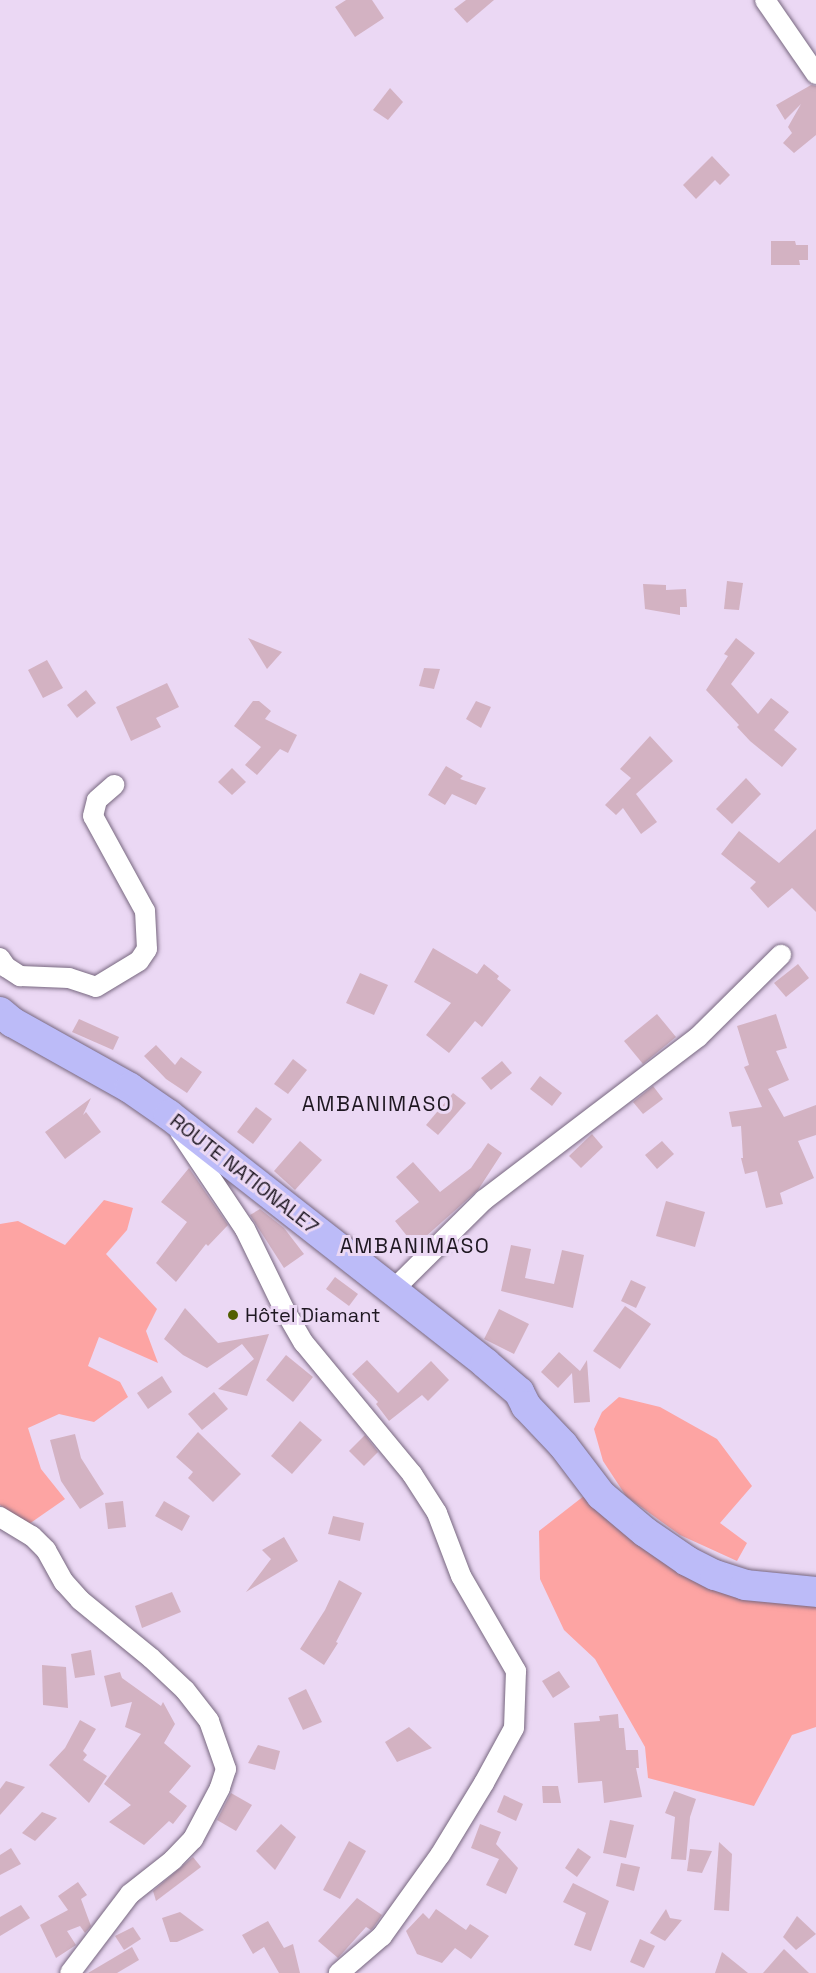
<!DOCTYPE html>
<html>
<head>
<meta charset="utf-8">
<style>
	body { margin:0 }
	#map { position:relative; width:816px; height:1973px; overflow:hidden; background:#ebd8f4; font-family:"Space Grotesk",sans-serif }
	div>[style] { position:absolute }
	[style*='--x'] { left:calc(var(--x)*1px); top:calc(var(--y)*1px); width:calc(var(--w)*1px); rotate:calc(var(--a)*1deg) }
	.green>* { inset:0; background:#fda4a3 }
	.building>* { inset:0; background:#d3b2c2 }
	.roads { filter:drop-shadow(0 0 2px #77677f) drop-shadow(0 0 2px #77677f) }
	.street>* { height:20px; margin:-10px; padding:0 10px; transform-origin:10px; border-radius:10px; background:#fff }
	.primary>* { height:30px; margin:-15px; padding:0 15px; transform-origin:15px; border-radius:15px; background:#bcbbf8 }
	.dots>* { width:16px; height:16px; translate:-50% -50%; box-sizing:border-box; border:3px solid #ebd8f4; border-radius:50% }
	span { translate:-50% -50%; white-space:nowrap; text-align:center; line-height:1.15; -webkit-text-stroke:6px #ebd8f4; paint-order:stroke }
	.street-label { font-size:20px; color:#1e1721 }
	.poi-label { font-size:20px; color:#1e1721 }
	.left { translate:0 -50%; text-align:left }
	.neighbourhood-label { font-size:21px; color:#1e1721; letter-spacing:1.5px }
</style>
</head>
<body>
<div id="map">
	<div class="green">
		<i style="clip-path:polygon(104px 1200px,133px 1208px,127px 1230px,106px 1254px,157px 1309px,146px 1331px,158px 1363px,99px 1337px,88px 1366px,120px 1382px,128px 1397px,94px 1422px,59px 1414px,28px 1428px,41px 1469px,65px 1499px,29px 1524px,0 1505px,0 1224px,18px 1221px,65px 1245px)"></i>
		<i style="clip-path:polygon(619px 1397px,660px 1407px,717px 1439px,752px 1486px,720px 1523px,747px 1543px,737px 1561px,680px 1535px,626px 1496px,603px 1461px,594px 1429px,602px 1412px)"></i>
		<i style="clip-path:polygon(589px 1492px,665px 1557px,816px 1596px,816px 1727px,792px 1735px,754px 1806px,648px 1778px,645px 1747px,595px 1659px,564px 1630px,540px 1579px,539px 1531px)"></i>
	</div>
	<div class="building">
		<i style="clip-path:polygon(346px 0,372px 0,384px 18px,355px 37px,335px 7px)"></i>
		<i style="clip-path:polygon(466px 0,494px 0,467px 23px,454px 9px)"></i>
		<i style="clip-path:polygon(811px 85px,816px 86px,816px 135px,794px 153px,783px 143px,792px 133px,788px 127px,801px 104px,785px 120px,776px 105px)"></i>
		<i style="clip-path:polygon(390px 88px,403px 102px,388px 120px,373px 110px)"></i>
		<i style="clip-path:polygon(712px 156px,730px 175px,720px 185px,715px 180px,696px 199px,683px 185px)"></i>
		<i style="clip-path:polygon(771px 241px,795px 241px,796px 245px,808px 245px,808px 260px,799px 260px,800px 265px,771px 265px)"></i>
		<i style="clip-path:polygon(727px 581px,743px 583px,739px 610px,724px 609px)"></i>
		<i style="clip-path:polygon(643px 584px,666px 585px,666px 590px,686px 589px,687px 607px,680px 607px,680px 615px,645px 609px)"></i>
		<i style="clip-path:polygon(248px 638px,282px 652px,267px 669px)"></i>
		<i style="clip-path:polygon(736px 638px,755px 653px,731px 684px,758px 714px,771px 698px,789px 712px,774px 730px,797px 749px,782px 767px,750px 741px,737px 727px,739px 725px,706px 690px,728px 656px,724px 654px)"></i>
		<i style="clip-path:polygon(47px 660px,63px 688px,43px 698px,28px 670px)"></i>
		<i style="clip-path:polygon(424px 668px,440px 669px,434px 689px,419px 686px)"></i>
		<i style="clip-path:polygon(167px 683px,179px 707px,156px 718px,161px 727px,131px 741px,116px 707px)"></i>
		<i style="clip-path:polygon(86px 690px,96px 703px,77px 718px,67px 705px)"></i>
		<i style="clip-path:polygon(253px 701px,259px 701px,271px 711px,265px 719px,297px 735px,288px 753px,280px 749px,257px 775px,245px 765px,261px 747px,234px 726px)"></i>
		<i style="clip-path:polygon(476px 701px,491px 707px,481px 728px,466px 719px)"></i>
		<i style="clip-path:polygon(650px 736px,673px 761px,636px 794px,657px 822px,641px 834px,623px 808px,616px 815px,605px 805px,631px 778px,620px 769px)"></i>
		<i style="clip-path:polygon(446px 766px,463px 776px,460px 779px,486px 788px,476px 805px,452px 794px,445px 805px,428px 795px)"></i>
		<i style="clip-path:polygon(232px 768px,246px 782px,232px 795px,218px 782px)"></i>
		<i style="clip-path:polygon(746px 778px,761px 794px,732px 824px,716px 809px)"></i>
		<i style="clip-path:polygon(816px 829px,816px 912px,792px 888px,768px 908px,750px 888px,756px 882px,721px 854px,739px 831px,779px 863px)"></i>
		<i style="clip-path:polygon(433px 948px,477px 974px,484px 964px,499px 976px,497px 979px,511px 990px,482px 1027px,475px 1021px,449px 1053px,426px 1035px,451px 1003px,414px 982px)"></i>
		<i style="clip-path:polygon(798px 964px,809px 978px,786px 997px,774px 983px)"></i>
		<i style="clip-path:polygon(360px 973px,388px 985px,374px 1015px,346px 1003px)"></i>
		<i style="clip-path:polygon(657px 1014px,676px 1037px,643px 1064px,624px 1041px)"></i>
		<i style="clip-path:polygon(776px 1014px,787px 1048px,776px 1051px,789px 1080px,768px 1089px,784px 1117px,816px 1105px,816px 1135px,798px 1141px,814px 1178px,780px 1193px,783px 1204px,766px 1208px,757px 1171px,745px 1174px,741px 1158px,743px 1158px,741px 1126px,732px 1127px,729px 1112px,762px 1107px,744px 1067px,749px 1065px,737px 1026px)"></i>
		<i style="clip-path:polygon(79px 1019px,119px 1037px,113px 1050px,72px 1032px)"></i>
		<i style="clip-path:polygon(156px 1045px,175px 1065px,181px 1057px,202px 1072px,187px 1093px,166px 1079px,144px 1056px)"></i>
		<i style="clip-path:polygon(293px 1059px,307px 1070px,288px 1094px,274px 1084px)"></i>
		<i style="clip-path:polygon(502px 1061px,512px 1073px,491px 1090px,481px 1078px)"></i>
		<i style="clip-path:polygon(540px 1076px,562px 1093px,552px 1106px,530px 1089px)"></i>
		<i style="clip-path:polygon(653px 1086px,663px 1099px,643px 1114px,633px 1102px)"></i>
		<i style="clip-path:polygon(453px 1093px,466px 1103px,438px 1135px,426px 1125px)"></i>
		<i style="clip-path:polygon(91px 1098px,83px 1115px,86px 1112px,101px 1132px,65px 1159px,45px 1132px)"></i>
		<i style="clip-path:polygon(256px 1107px,272px 1119px,253px 1144px,237px 1132px)"></i>
		<i style="clip-path:polygon(592px 1134px,603px 1147px,581px 1168px,569px 1156px)"></i>
		<i style="clip-path:polygon(300px 1141px,322px 1160px,295px 1190px,274px 1171px)"></i>
		<i style="clip-path:polygon(662px 1141px,674px 1154px,657px 1169px,645px 1155px)"></i>
		<i style="clip-path:polygon(488px 1143px,502px 1153px,478px 1190px,415px 1246px,395px 1221px,419px 1202px,396px 1177px,413px 1162px,440px 1192px,471px 1168px)"></i>
		<i style="clip-path:polygon(189px 1168px,228px 1225px,208px 1246px,206px 1244px,176px 1282px,156px 1263px,187px 1222px,161px 1202px)"></i>
		<i style="clip-path:polygon(666px 1201px,705px 1212px,695px 1247px,656px 1236px)"></i>
		<i style="clip-path:polygon(260px 1209px,284px 1228px,304px 1254px,284px 1268px,250px 1215px)"></i>
		<i style="clip-path:polygon(511px 1245px,531px 1249px,525px 1278px,554px 1284px,562px 1250px,584px 1255px,573px 1308px,501px 1291px)"></i>
		<i style="clip-path:polygon(335px 1277px,358px 1294px,349px 1306px,326px 1289px)"></i>
		<i style="clip-path:polygon(631px 1280px,646px 1287px,636px 1308px,621px 1301px)"></i>
		<i style="clip-path:polygon(625px 1306px,651px 1324px,620px 1369px,593px 1351px)"></i>
		<i style="clip-path:polygon(185px 1308px,218px 1343px,269px 1334px,247px 1396px,218px 1389px,254px 1359px,242px 1344px,207px 1368px,183px 1355px,164px 1339px)"></i>
		<i style="clip-path:polygon(499px 1309px,529px 1324px,514px 1354px,484px 1339px)"></i>
		<i style="clip-path:polygon(559px 1352px,580px 1371px,587px 1360px,590px 1402px,574px 1403px,572px 1373px,558px 1388px,541px 1372px)"></i>
		<i style="clip-path:polygon(286px 1355px,313px 1377px,293px 1402px,266px 1380px)"></i>
		<i style="clip-path:polygon(367px 1360px,398px 1393px,431px 1361px,449px 1380px,428px 1401px,422px 1395px,389px 1421px,376px 1404px,378px 1402px,352px 1374px)"></i>
		<i style="clip-path:polygon(162px 1376px,172px 1392px,148px 1409px,137px 1393px)"></i>
		<i style="clip-path:polygon(214px 1392px,228px 1409px,202px 1430px,188px 1414px)"></i>
		<i style="clip-path:polygon(300px 1421px,322px 1440px,292px 1474px,271px 1456px)"></i>
		<i style="clip-path:polygon(198px 1432px,241px 1474px,213px 1502px,188px 1478px,193px 1472px,176px 1457px)"></i>
		<i style="clip-path:polygon(75px 1434px,81px 1458px,104px 1494px,80px 1509px,61px 1481px,50px 1440px)"></i>
		<i style="clip-path:polygon(365px 1435px,378px 1452px,364px 1466px,349px 1451px)"></i>
		<i style="clip-path:polygon(123px 1501px,126px 1527px,108px 1529px,105px 1503px)"></i>
		<i style="clip-path:polygon(164px 1501px,190px 1516px,182px 1531px,155px 1516px)"></i>
		<i style="clip-path:polygon(333px 1516px,364px 1523px,360px 1541px,328px 1534px)"></i>
		<i style="clip-path:polygon(284px 1537px,298px 1561px,246px 1592px,271px 1559px,262px 1550px)"></i>
		<i style="clip-path:polygon(339px 1580px,362px 1593px,336px 1642px,338px 1643px,324px 1665px,300px 1649px,325px 1610px)"></i>
		<i style="clip-path:polygon(172px 1592px,181px 1612px,142px 1628px,135px 1606px)"></i>
		<i style="clip-path:polygon(91px 1650px,95px 1675px,75px 1678px,71px 1654px)"></i>
		<i style="clip-path:polygon(42px 1665px,66px 1667px,68px 1708px,43px 1705px)"></i>
		<i style="clip-path:polygon(559px 1671px,570px 1687px,553px 1698px,542px 1681px)"></i>
		<i style="clip-path:polygon(120px 1672px,122px 1678px,161px 1706px,163px 1702px,175px 1724px,164px 1743px,191px 1766px,169px 1792px,187px 1806px,173px 1824px,169px 1821px,144px 1845px,109px 1822px,131px 1805px,104px 1784px,141px 1734px,125px 1727px,132px 1702px,111px 1707px,104px 1676px)"></i>
		<i style="clip-path:polygon(306px 1689px,322px 1722px,303px 1730px,288px 1698px)"></i>
		<i style="clip-path:polygon(618px 1714px,619px 1728px,624px 1728px,626px 1750px,638px 1750px,639px 1768px,636px 1768px,642px 1797px,604px 1803px,602px 1781px,578px 1783px,574px 1723px,600px 1721px,599px 1716px)"></i>
		<i style="clip-path:polygon(80px 1720px,96px 1729px,83px 1751px,87px 1755px,83px 1760px,107px 1776px,89px 1803px,49px 1765px,65px 1748px)"></i>
		<i style="clip-path:polygon(409px 1727px,432px 1748px,397px 1762px,385px 1742px)"></i>
		<i style="clip-path:polygon(258px 1745px,280px 1751px,275px 1770px,248px 1763px)"></i>
		<i style="clip-path:polygon(6px 1781px,25px 1787px,0 1815px,0 1789px)"></i>
		<i style="clip-path:polygon(542px 1786px,558px 1786px,561px 1803px,543px 1803px)"></i>
		<i style="clip-path:polygon(674px 1791px,696px 1799px,690px 1817px,686px 1860px,671px 1859px,675px 1817px,665px 1813px)"></i>
		<i style="clip-path:polygon(231px 1793px,252px 1805px,236px 1831px,217px 1820px)"></i>
		<i style="clip-path:polygon(504px 1795px,523px 1804px,516px 1821px,497px 1812px)"></i>
		<i style="clip-path:polygon(42px 1812px,57px 1818px,35px 1841px,22px 1833px)"></i>
		<i style="clip-path:polygon(610px 1820px,634px 1825px,626px 1858px,603px 1853px)"></i>
		<i style="clip-path:polygon(281px 1824px,296px 1837px,275px 1870px,256px 1851px)"></i>
		<i style="clip-path:polygon(480px 1824px,501px 1832px,496px 1844px,518px 1868px,506px 1894px,486px 1885px,499px 1859px,471px 1848px)"></i>
		<i style="clip-path:polygon(349px 1841px,366px 1851px,340px 1899px,323px 1890px)"></i>
		<i style="clip-path:polygon(719px 1842px,732px 1854px,729px 1911px,714px 1910px)"></i>
		<i style="clip-path:polygon(11px 1848px,21px 1864px,0 1875px,0 1855px)"></i>
		<i style="clip-path:polygon(578px 1848px,591px 1857px,577px 1877px,565px 1868px)"></i>
		<i style="clip-path:polygon(690px 1849px,712px 1851px,702px 1873px,687px 1871px)"></i>
		<i style="clip-path:polygon(193px 1857px,201px 1867px,156px 1901px,153px 1891px)"></i>
		<i style="clip-path:polygon(621px 1863px,640px 1867px,634px 1891px,616px 1886px)"></i>
		<i style="clip-path:polygon(78px 1882px,87px 1895px,81px 1899px,91px 1926px,85px 1933px,80px 1926px,67px 1931px,76px 1945px,56px 1958px,40px 1925px,68px 1910px,58px 1896px)"></i>
		<i style="clip-path:polygon(573px 1883px,609px 1901px,591px 1951px,574px 1945px,586px 1913px,563px 1902px)"></i>
		<i style="clip-path:polygon(357px 1898px,382px 1915px,373px 1928px,371px 1930px,366px 1927px,338px 1958px,318px 1941px)"></i>
		<i style="clip-path:polygon(21px 1905px,30px 1918px,0 1936px,0 1917px)"></i>
		<i style="clip-path:polygon(436px 1909px,466px 1930px,470px 1924px,489px 1936px,471px 1959px,455px 1948px,442px 1963px,417px 1954px,406px 1931px,423px 1913px,429px 1919px)"></i>
		<i style="clip-path:polygon(666px 1909px,670px 1918px,682px 1920px,665px 1941px,650px 1933px)"></i>
		<i style="clip-path:polygon(180px 1912px,204px 1930px,177px 1942px,170px 1942px,162px 1918px)"></i>
		<i style="clip-path:polygon(797px 1916px,816px 1934px,796px 1950px,783px 1937px)"></i>
		<i style="clip-path:polygon(268px 1921px,284px 1948px,293px 1944px,300px 1973px,279px 1973px,264px 1947px,253px 1954px,242px 1935px)"></i>
		<i style="clip-path:polygon(133px 1927px,141px 1939px,124px 1950px,115px 1936px)"></i>
		<i style="clip-path:polygon(640px 1939px,655px 1946px,644px 1968px,630px 1962px)"></i>
		<i style="clip-path:polygon(132px 1947px,139px 1960px,117px 1973px,88px 1973px)"></i>
		<i style="clip-path:polygon(784px 1949px,809px 1973px,763px 1973px)"></i>
		<i style="clip-path:polygon(722px 1952px,748px 1973px,715px 1973px)"></i>
	</div>
	<div class="roads">
		<div class="street">
			<i style="--x:765;--y:0;--w:90;--a:55.4"></i>
			<i style="--x:0;--y:958;--w:11;--a:56"></i>
			<i style="--x:6;--y:967;--w:17;--a:33"></i>
			<i style="--x:20;--y:976;--w:49;--a:2.3"></i>
			<i style="--x:69;--y:978;--w:28;--a:18"></i>
			<i style="--x:96;--y:987;--w:50;--a:-31.2"></i>
			<i style="--x:139;--y:961;--w:14;--a:-56"></i>
			<i style="--x:147;--y:949;--w:38;--a:-93"></i>
			<i style="--x:145;--y:911;--w:108;--a:-118.7"></i>
			<i style="--x:93;--y:816;--w:16;--a:-76"></i>
			<i style="--x:97;--y:800;--w:23;--a:-41"></i>
			<i style="--x:180;--y:1132;--w:117;--a:56.2"></i>
			<i style="--x:245;--y:1229;--w:89;--a:64"></i>
			<i style="--x:284;--y:1309;--w:39;--a:60"></i>
			<i style="--x:304;--y:1343;--w:170;--a:50.5"></i>
			<i style="--x:412;--y:1474;--w:46;--a:57.3"></i>
			<i style="--x:437;--y:1513;--w:67;--a:69.1"></i>
			<i style="--x:461;--y:1576;--w:110;--a:59.9"></i>
			<i style="--x:516;--y:1671;--w:57;--a:92"></i>
			<i style="--x:514;--y:1728;--w:63;--a:118.6"></i>
			<i style="--x:484;--y:1783;--w:84;--a:121.4"></i>
			<i style="--x:440;--y:1855;--w:100;--a:125.6"></i>
			<i style="--x:382;--y:1936;--w:57;--a:139.3"></i>
			<i style="--x:393;--y:1290;--w:128;--a:-44.7"></i>
			<i style="--x:484;--y:1200;--w:269;--a:-37.3"></i>
			<i style="--x:698;--y:1037;--w:117;--a:-44.7"></i>
			<i style="--x:0;--y:1517;--w:37;--a:31"></i>
			<i style="--x:32;--y:1536;--w:20;--a:45"></i>
			<i style="--x:46;--y:1550;--w:37;--a:61"></i>
			<i style="--x:64;--y:1582;--w:24;--a:48"></i>
			<i style="--x:80;--y:1600;--w:92;--a:39.2"></i>
			<i style="--x:151;--y:1658;--w:47;--a:43.3"></i>
			<i style="--x:185;--y:1690;--w:39;--a:52"></i>
			<i style="--x:209;--y:1721;--w:51;--a:70.5"></i>
			<i style="--x:226;--y:1769;--w:20;--a:108"></i>
			<i style="--x:220;--y:1788;--w:58;--a:117.9"></i>
			<i style="--x:193;--y:1839;--w:29;--a:134"></i>
			<i style="--x:173;--y:1860;--w:55;--a:141.7"></i>
			<i style="--x:130;--y:1894;--w:99;--a:127.2"></i>
		</div>
		<div class="primary">
			<i style="--x:0;--y:1012;--w:16;--a:40"></i>
			<i style="--x:12;--y:1022;--w:135;--a:29.2"></i>
			<i style="--x:130;--y:1088;--w:47;--a:34.7"></i>
			<i style="--x:169;--y:1115;--w:402;--a:38.1"></i>
			<i style="--x:485;--y:1363;--w:45;--a:40.5"></i>
			<i style="--x:519;--y:1392;--w:16;--a:63"></i>
			<i style="--x:526;--y:1406;--w:54;--a:46.5"></i>
			<i style="--x:563;--y:1445;--w:63;--a:52.8"></i>
			<i style="--x:601;--y:1495;--w:57;--a:40.1"></i>
			<i style="--x:645;--y:1532;--w:51;--a:34.6"></i>
			<i style="--x:687;--y:1561;--w:31;--a:27"></i>
			<i style="--x:715;--y:1575;--w:32;--a:18"></i>
			<i style="--x:745;--y:1585;--w:71;--a:5.6"></i>
		</div>
	</div>
	<div class="dots">
		<i style="left:233px;top:1315px;background:#525e00"></i>
	</div>
	<div class="street-label">
		<span style="left:244px;top:1174px;rotate:38deg">ROUTE NATIONALE7</span>
	</div>
	<div class="poi-label">
		<span class="left" style="left:245px;top:1315px">Hôtel Diamant</span>
	</div>
	<div class="neighbourhood-label">
		<span style="left:377px;top:1104px">AMBANIMASO</span>
		<span style="left:415px;top:1246px">AMBANIMASO</span>
	</div>
</div>
</body>
</html>
